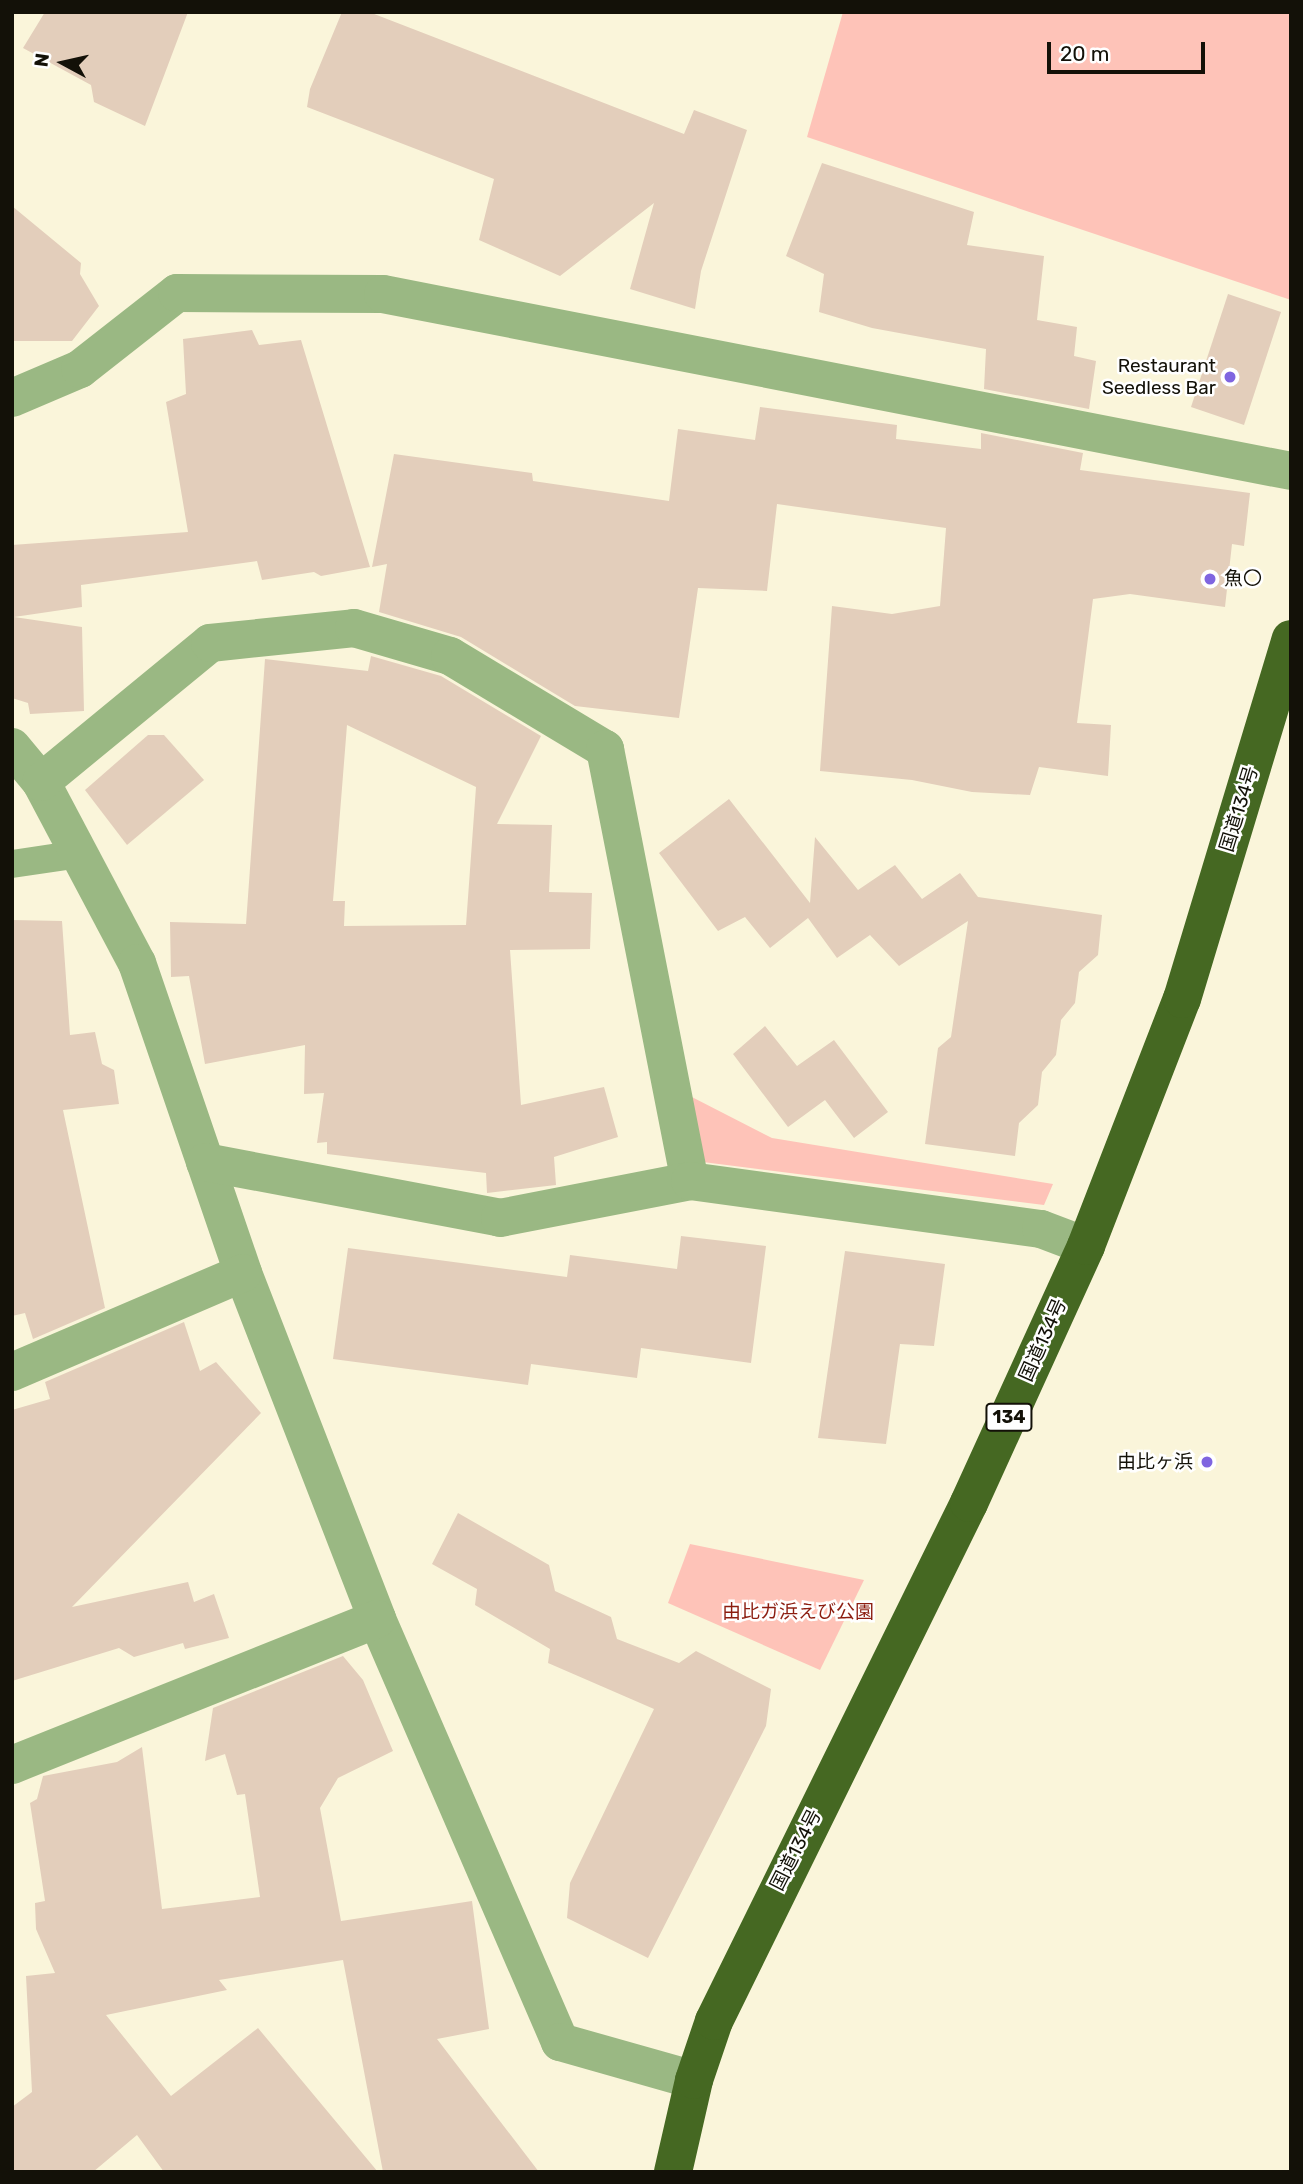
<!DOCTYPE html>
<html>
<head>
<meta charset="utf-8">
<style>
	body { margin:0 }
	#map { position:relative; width:1303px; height:2184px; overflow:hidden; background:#faf5da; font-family:Rubik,"Noto Sans JP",sans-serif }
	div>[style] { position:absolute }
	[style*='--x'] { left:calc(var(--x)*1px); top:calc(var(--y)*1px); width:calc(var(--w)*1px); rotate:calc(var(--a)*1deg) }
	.green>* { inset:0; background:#fec3b8 }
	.building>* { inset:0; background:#e3cebb }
	.lane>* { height:28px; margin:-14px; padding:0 14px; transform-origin:14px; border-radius:14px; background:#9ab883 }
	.street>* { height:38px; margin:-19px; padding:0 19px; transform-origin:19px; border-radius:19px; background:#9ab883 }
	.highway>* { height:38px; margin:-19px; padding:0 19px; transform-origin:19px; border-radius:19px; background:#456822 }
	.dots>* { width:19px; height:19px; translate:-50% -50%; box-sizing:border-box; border:4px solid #fff; border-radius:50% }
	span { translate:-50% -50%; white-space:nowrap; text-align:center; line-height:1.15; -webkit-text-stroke:5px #fff; paint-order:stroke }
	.shield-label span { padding:2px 5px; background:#fff; border:2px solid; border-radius:5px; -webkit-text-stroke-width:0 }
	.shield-label { font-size:18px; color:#131108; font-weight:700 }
	.poi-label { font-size:19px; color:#131108 }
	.right { translate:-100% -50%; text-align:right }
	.left { translate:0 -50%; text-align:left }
	.street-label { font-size:19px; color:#131108 }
	.park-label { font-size:19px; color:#8c1d10 }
	.frame { position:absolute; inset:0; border:14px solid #131108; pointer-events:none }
	.north { position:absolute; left:28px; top:28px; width:70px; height:70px; -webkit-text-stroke:5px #fff; paint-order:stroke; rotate:278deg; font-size:19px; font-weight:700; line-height:28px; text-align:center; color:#131108 }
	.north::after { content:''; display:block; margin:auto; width:24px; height:32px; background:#131108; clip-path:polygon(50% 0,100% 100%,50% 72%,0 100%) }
	.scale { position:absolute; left:1047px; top:42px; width:158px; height:32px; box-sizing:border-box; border:4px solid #131108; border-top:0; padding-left:9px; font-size:21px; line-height:24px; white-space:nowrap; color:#131108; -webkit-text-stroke:5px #fff; paint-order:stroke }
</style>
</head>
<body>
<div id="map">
	<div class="green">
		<i style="clip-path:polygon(843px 12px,1291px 12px,1291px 300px,807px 137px)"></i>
		<i style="clip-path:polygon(686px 1094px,772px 1138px,1053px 1184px,1044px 1205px,695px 1161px)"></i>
		<i style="clip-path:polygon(690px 1544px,864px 1580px,820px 1670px,668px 1603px)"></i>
	</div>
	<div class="building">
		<i style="clip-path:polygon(45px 12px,188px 12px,145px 126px,94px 102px,91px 85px,23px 48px)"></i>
		<i style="clip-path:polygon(342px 12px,369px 12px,684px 134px,694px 110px,747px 130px,701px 271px,695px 309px,630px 289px,654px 203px,560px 276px,479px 240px,494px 179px,307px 107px,310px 89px)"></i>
		<i style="clip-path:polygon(822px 163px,974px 212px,967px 245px,1044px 256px,1037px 320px,1077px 327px,1074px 356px,1096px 361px,1089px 409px,984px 389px,986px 349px,872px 328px,819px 312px,824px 274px,786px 256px)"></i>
		<i style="clip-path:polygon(12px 206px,81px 263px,80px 274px,99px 306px,72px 341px,12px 341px)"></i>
		<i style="clip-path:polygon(1228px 294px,1281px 312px,1244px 425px,1191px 407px)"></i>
		<i style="clip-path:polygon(252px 330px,259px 345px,301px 340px,370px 567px,321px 576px,314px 572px,262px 580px,257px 561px,81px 585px,82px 607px,14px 617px,82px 627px,84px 711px,30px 714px,28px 703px,12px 698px,12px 545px,188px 532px,166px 402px,186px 394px,183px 339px)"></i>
		<i style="clip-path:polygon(760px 407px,897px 425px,896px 439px,981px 449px,981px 433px,1083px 453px,1080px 470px,1250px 493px,1244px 546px,1232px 544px,1225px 607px,1130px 594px,1093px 599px,1077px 723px,1111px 725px,1108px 776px,1039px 767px,1030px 795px,972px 792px,912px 780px,820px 771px,832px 606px,892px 614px,940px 606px,946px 528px,777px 504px,767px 591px,698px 588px,679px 718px,575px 706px,461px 637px,379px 612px,387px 564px,372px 567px,394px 454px,532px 473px,533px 481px,669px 501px,678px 429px,755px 440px)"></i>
		<i style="clip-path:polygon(evenodd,371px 656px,441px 676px,541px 736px,497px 824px,552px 825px,549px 892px,592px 893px,590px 949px,510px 950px,521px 1105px,604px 1087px,618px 1137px,554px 1157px,556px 1185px,487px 1193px,486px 1173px,327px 1154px,327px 1142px,317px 1143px,324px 1093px,304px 1094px,305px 1045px,205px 1064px,189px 976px,171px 977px,170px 922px,246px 924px,265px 659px,368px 671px,371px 656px,347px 725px,476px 787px,466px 925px,344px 926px,345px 901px,333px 901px,347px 725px)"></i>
		<i style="clip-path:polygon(148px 735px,164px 735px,204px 780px,127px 845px,85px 790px)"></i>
		<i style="clip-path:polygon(729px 799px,810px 903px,815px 837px,858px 890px,895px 865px,922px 899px,960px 873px,978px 897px,1102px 915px,1098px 955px,1079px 972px,1075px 1003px,1061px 1020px,1056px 1055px,1042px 1072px,1038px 1105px,1019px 1123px,1015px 1156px,925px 1144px,938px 1048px,951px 1037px,968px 921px,899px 966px,870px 935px,837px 958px,808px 918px,770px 948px,745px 917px,718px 931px,659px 853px)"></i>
		<i style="clip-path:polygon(12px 920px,62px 921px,70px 1035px,95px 1032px,102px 1064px,114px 1070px,119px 1104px,63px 1110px,105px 1308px,33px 1339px,25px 1313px,12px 1316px)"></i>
		<i style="clip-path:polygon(765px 1026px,797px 1066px,834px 1040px,888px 1112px,854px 1138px,825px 1100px,788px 1127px,733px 1054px)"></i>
		<i style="clip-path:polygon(681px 1236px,766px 1246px,751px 1363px,641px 1348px,637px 1378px,531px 1364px,528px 1385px,333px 1359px,348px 1248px,567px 1277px,570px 1255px,677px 1269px)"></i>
		<i style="clip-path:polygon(845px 1251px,945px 1264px,934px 1346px,900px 1344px,886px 1444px,818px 1438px)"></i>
		<i style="clip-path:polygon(184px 1322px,200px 1371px,216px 1362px,261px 1413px,72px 1607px,188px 1582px,194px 1602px,214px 1594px,229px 1638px,185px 1649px,183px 1643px,134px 1657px,119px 1648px,12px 1681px,12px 1410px,50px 1399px,45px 1382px)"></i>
		<i style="clip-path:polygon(458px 1513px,549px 1565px,555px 1591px,611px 1617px,617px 1639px,679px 1663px,696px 1651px,771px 1689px,766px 1726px,648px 1958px,567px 1918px,570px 1883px,654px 1709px,548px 1663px,550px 1649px,475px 1605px,477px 1589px,432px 1564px)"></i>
		<i style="clip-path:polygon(343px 1656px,363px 1680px,393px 1751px,338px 1778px,320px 1808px,341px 1921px,472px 1901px,489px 2029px,437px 2039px,539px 2172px,383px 2172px,343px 1960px,219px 1980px,227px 1990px,106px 2015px,171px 2096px,258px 2028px,378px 2172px,164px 2172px,137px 2135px,93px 2172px,12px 2172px,12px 2107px,32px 2092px,26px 1976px,55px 1973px,36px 1929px,35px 1903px,45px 1901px,30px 1803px,37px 1799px,43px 1776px,117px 1762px,142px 1747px,162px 1909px,260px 1897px,245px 1794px,237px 1795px,225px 1754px,205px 1761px,213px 1708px)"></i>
	</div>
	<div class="lane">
		<i style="--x:12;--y:864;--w:69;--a:-8.4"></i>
	</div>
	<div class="street">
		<i style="--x:12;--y:398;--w:74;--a:-23.1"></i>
		<i style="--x:80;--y:369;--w:123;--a:-38.1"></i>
		<i style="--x:177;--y:293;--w:206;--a:0.3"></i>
		<i style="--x:383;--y:294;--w:925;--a:11.03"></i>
		<i style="--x:12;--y:747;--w:45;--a:50.4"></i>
		<i style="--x:41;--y:782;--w:205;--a:62.1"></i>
		<i style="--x:137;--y:963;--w:328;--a:71.1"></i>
		<i style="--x:243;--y:1273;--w:371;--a:68.8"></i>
		<i style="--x:377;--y:1619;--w:461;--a:66.6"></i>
		<i style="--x:560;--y:2042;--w:139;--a:15.8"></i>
		<i style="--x:41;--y:782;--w:219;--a:-39.4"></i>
		<i style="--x:210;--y:643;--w:145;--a:-5.9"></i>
		<i style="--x:354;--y:628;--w:100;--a:16.3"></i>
		<i style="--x:450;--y:656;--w:181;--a:31"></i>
		<i style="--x:605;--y:749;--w:440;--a:78.9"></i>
		<i style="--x:205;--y:1162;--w:300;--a:10.7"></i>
		<i style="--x:500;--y:1218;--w:194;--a:-11"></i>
		<i style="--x:690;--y:1181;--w:354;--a:7.8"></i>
		<i style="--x:1041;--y:1229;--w:48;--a:20.7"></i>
		<i style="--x:12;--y:1372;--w:251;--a:-23.2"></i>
		<i style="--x:12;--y:1765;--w:393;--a:-21.8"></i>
	</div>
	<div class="highway">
		<i style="--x:673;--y:2172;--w:94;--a:-77.1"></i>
		<i style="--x:694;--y:2080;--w:62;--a:-71.3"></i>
		<i style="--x:714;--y:2021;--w:577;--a:-63.79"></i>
		<i style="--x:969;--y:1503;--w:282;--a:-65.5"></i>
		<i style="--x:1086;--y:1246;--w:265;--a:-68.8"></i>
		<i style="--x:1182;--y:999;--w:376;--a:-73.2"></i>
	</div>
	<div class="dots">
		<i style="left:1230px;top:377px;background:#7f65e0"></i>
		<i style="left:1210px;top:579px;background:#7f65e0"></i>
		<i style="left:1207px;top:1462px;background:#7f65e0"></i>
	</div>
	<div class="shield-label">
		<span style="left:1009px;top:1417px">134</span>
	</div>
	<div class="poi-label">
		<span class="right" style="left:1216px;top:377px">Restaurant<br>Seedless Bar</span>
		<span class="left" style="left:1224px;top:579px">魚〇</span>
		<span class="right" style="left:1193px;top:1462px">由比ヶ浜</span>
	</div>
	<div class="street-label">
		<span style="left:1239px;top:809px;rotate:-73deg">国道134号</span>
		<span style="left:1043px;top:1340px;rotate:-66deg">国道134号</span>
		<span style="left:796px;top:1850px;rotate:-63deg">国道134号</span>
	</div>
	<div class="park-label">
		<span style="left:798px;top:1612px">由比ガ浜えび公園</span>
	</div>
	<div class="frame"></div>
	<div class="north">N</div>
	<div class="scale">20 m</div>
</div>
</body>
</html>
